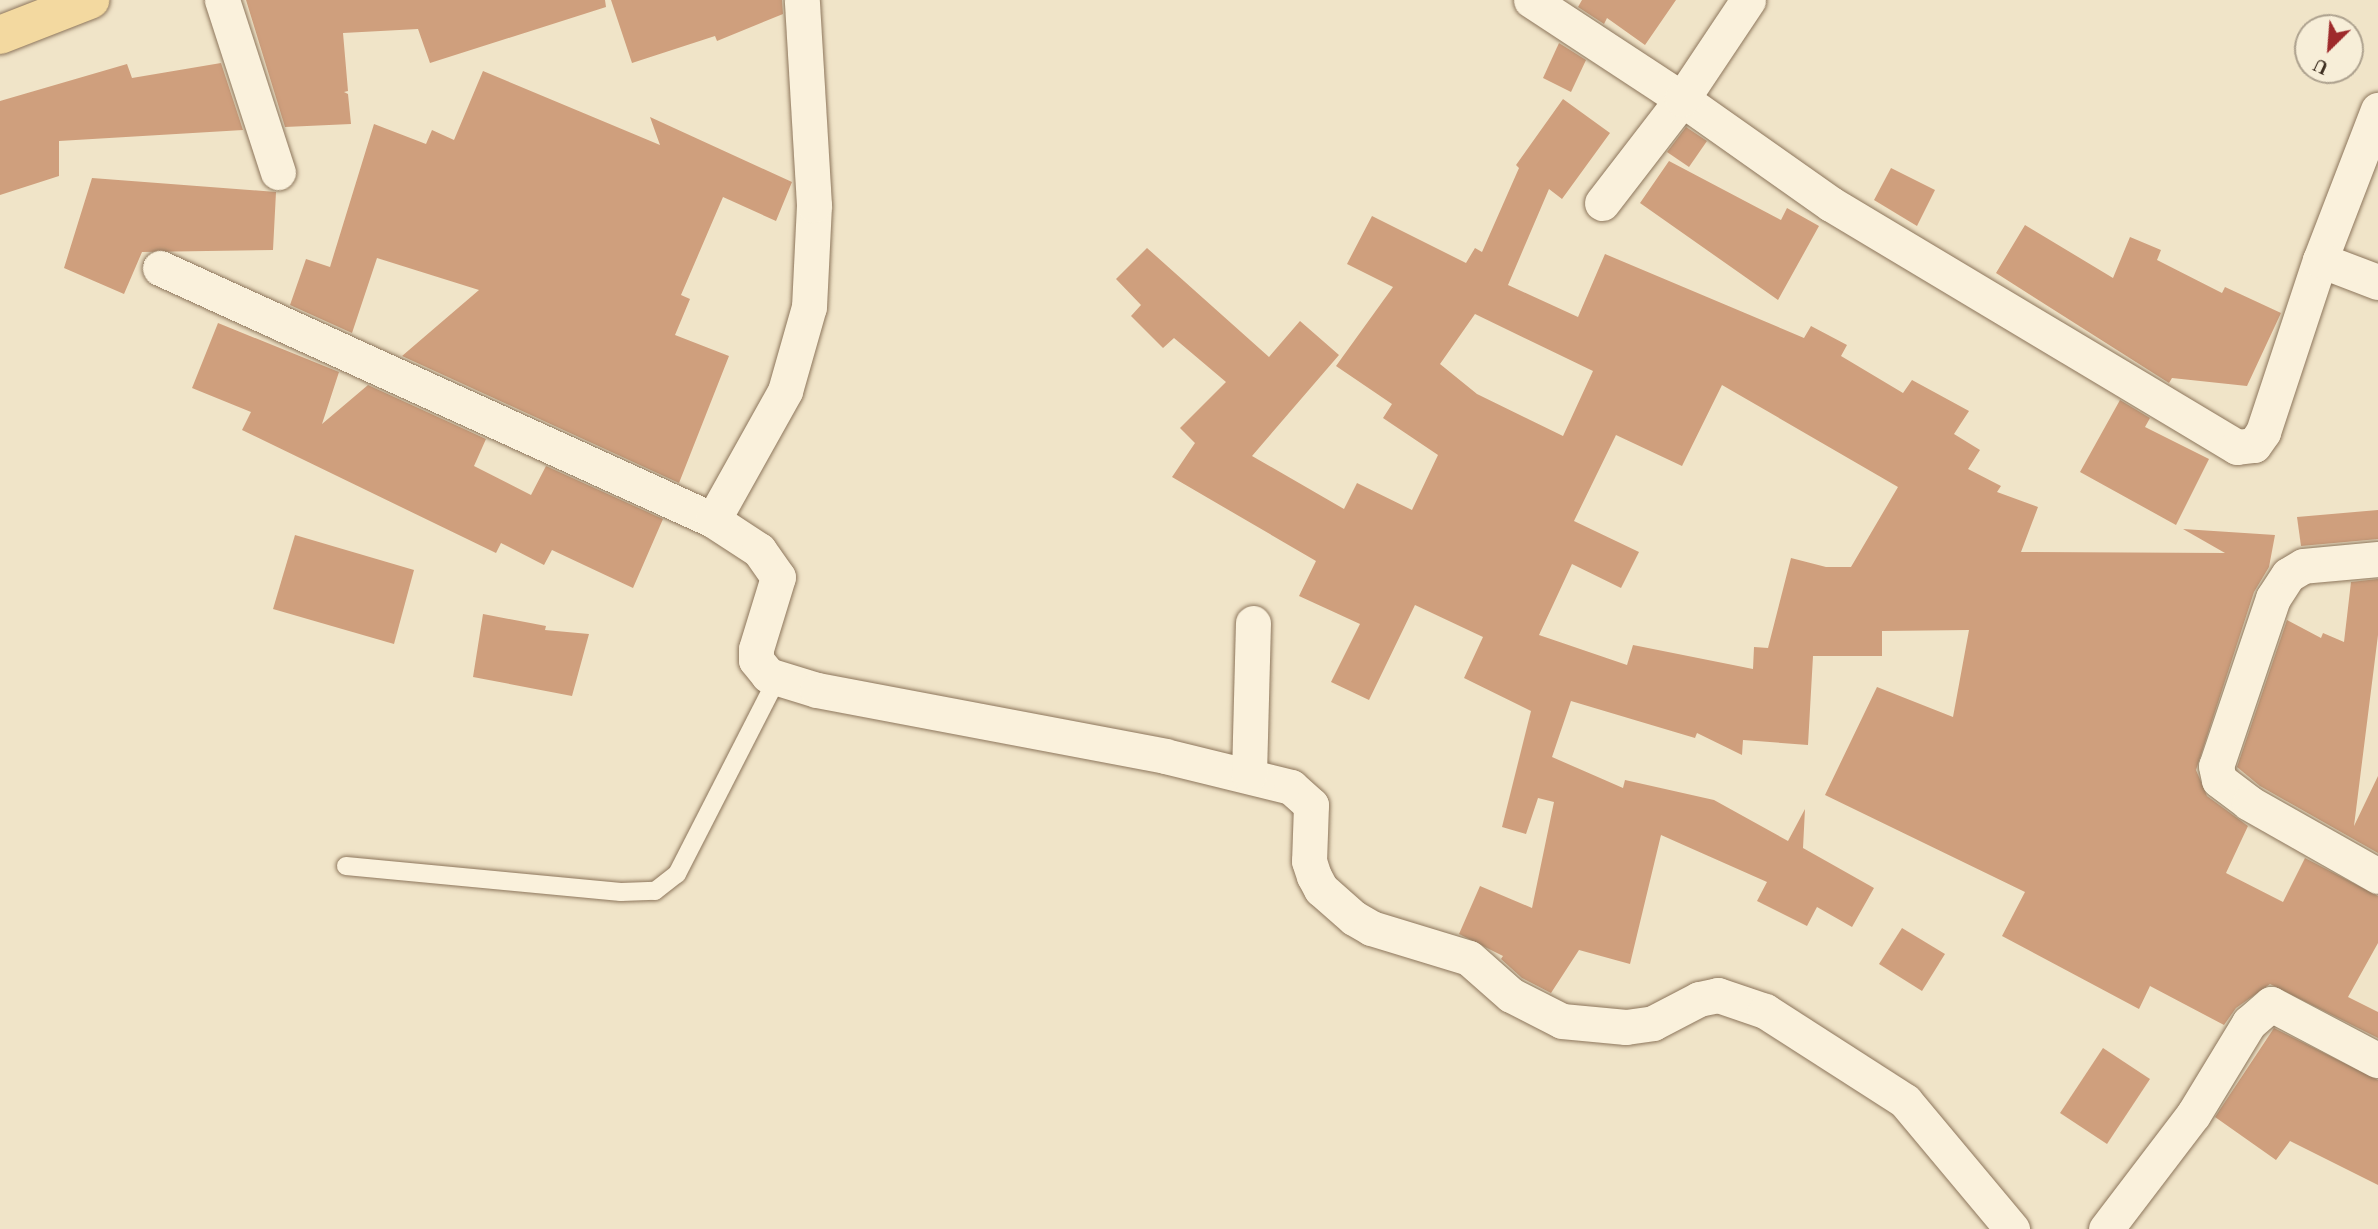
<!DOCTYPE html>
<html>
<head>
<meta charset="utf-8">
<style>
	body { margin:0 }
	#map { position:relative; width:2378px; height:1229px; overflow:hidden; background:#f0e4c8; font-family:Georgia,serif }
	div>[style] { position:absolute }
	[style*='--x'] { left:calc(var(--x)*1px); top:calc(var(--y)*1px); width:calc(var(--w)*1px); rotate:calc(var(--a)*1deg) }
	.building>* { inset:0; background:#cf9f7d }
	.roads { filter:drop-shadow(0 0 2px #8d765c) drop-shadow(0 0 2px #8d765c) }
	.service>* { height:18px; margin:-9px; padding:0 9px; transform-origin:9px; border-radius:9px; background:#faf1dc }
	.minor>* { height:35px; margin:-17.5px; padding:0 17.5px; transform-origin:17.5px; border-radius:17.5px; background:#faf1dc }
	.primary>* { height:38px; margin:-19px; padding:0 19px; transform-origin:19px; border-radius:19px; background:#f3d9a0 }
	span { translate:-50% -50%; white-space:nowrap; text-align:center; line-height:1.15; -webkit-text-stroke:5px #f7eed8; paint-order:stroke }
	.north { position:absolute; left:2294px; top:14px; width:70px; height:70px; box-sizing:border-box; background:#f7eed8; border:2px solid #ada18e; border-radius:50%; rotate:205deg; font-size:19px; font-weight:700; line-height:28px; text-align:center; color:#3d2e20 }
	.north::after { content:''; display:block; margin:auto; width:24px; height:32px; background:#9e2a2b; clip-path:polygon(50% 0,100% 100%,50% 72%,0 100%) }
</style>
</head>
<body>
<div id="map">
	<div class="building">
		<i style="clip-path:polygon(246px 0,605px 0,606px 7px,430px 63px,418px 29px,343px 33px,348px 91px,344px 92px,348px 94px,351px 124px,285px 127px)"></i>
		<i style="clip-path:polygon(611px 0,782px 0,783px 14px,717px 41px,715px 36px,632px 63px)"></i>
		<i style="clip-path:polygon(1582px 0,1676px 0,1645px 45px,1607px 18px,1604px 24px,1578px 7px)"></i>
		<i style="clip-path:polygon(1559px 43px,1586px 60px,1571px 92px,1543px 78px)"></i>
		<i style="clip-path:polygon(221px 63px,243px 130px,59px 141px,59px 176px,0 195px,0 101px,127px 64px,132px 78px)"></i>
		<i style="clip-path:polygon(483px 71px,660px 145px,650px 117px,792px 182px,776px 221px,723px 197px,681px 295px,690px 299px,675px 335px,729px 356px,679px 483px,402px 356px,479px 290px,377px 258px,352px 333px,290px 305px,306px 259px,330px 267px,374px 124px,426px 144px,432px 130px,454px 140px)"></i>
		<i style="clip-path:polygon(evenodd,1563px 99px,1610px 133px,1562px 199px,1549px 189px,1508px 285px,1578px 317px,1605px 254px,1804px 338px,1811px 326px,1847px 345px,1841px 356px,1903px 393px,1912px 380px,1969px 411px,1954px 434px,1980px 450px,1968px 469px,2001px 486px,1997px 492px,2038px 507px,2021px 552px,2225px 553px,2183px 529px,2275px 535px,2269px 567px,2254px 592px,2196px 770px,2207px 796px,2248px 826px,2226px 873px,2283px 902px,2305px 858px,2378px 896px,2378px 943px,2348px 997px,2378px 1012px,2378px 1038px,2270px 984px,2236px 1008px,2224px 1025px,2150px 986px,2139px 1009px,2002px 936px,2025px 892px,1825px 795px,1877px 687px,1953px 717px,1969px 630px,1882px 631px,1882px 656px,1813px 656px,1808px 745px,1743px 740px,1742px 755px,1697px 733px,1695px 738px,1571px 701px,1552px 757px,1623px 788px,1625px 780px,1714px 800px,1788px 841px,1805px 809px,1803px 848px,1874px 888px,1852px 927px,1817px 907px,1807px 926px,1757px 901px,1767px 882px,1661px 835px,1630px 964px,1579px 950px,1551px 993px,1522px 978px,1501px 959px,1503px 956px,1459px 934px,1480px 886px,1532px 908px,1554px 802px,1538px 798px,1526px 834px,1502px 827px,1531px 711px,1464px 678px,1483px 637px,1415px 605px,1369px 700px,1331px 682px,1360px 624px,1299px 596px,1316px 561px,1172px 477px,1195px 443px,1180px 428px,1226px 382px,1174px 338px,1163px 348px,1131px 316px,1141px 305px,1116px 279px,1147px 248px,1269px 357px,1300px 321px,1339px 355px,1252px 456px,1344px 509px,1357px 483px,1412px 510px,1438px 455px,1383px 418px,1392px 404px,1336px 366px,1393px 287px,1347px 264px,1372px 216px,1466px 263px,1475px 248px,1482px 252px,1519px 168px,1516px 165px,1563px 99px,1475px 314px,1593px 371px,1563px 436px,1477px 394px,1440px 364px,1475px 314px,1563px 99px,1722px 385px,1898px 487px,1851px 567px,1826px 567px,1791px 558px,1768px 648px,1754px 647px,1753px 669px,1633px 645px,1627px 665px,1539px 635px,1572px 564px,1621px 588px,1639px 552px,1574px 521px,1616px 435px,1682px 466px,1722px 385px)"></i>
		<i style="clip-path:polygon(1686px 127px,1707px 141px,1689px 167px,1667px 152px)"></i>
		<i style="clip-path:polygon(1669px 161px,1781px 220px,1787px 208px,1819px 226px,1778px 300px,1640px 203px)"></i>
		<i style="clip-path:polygon(1891px 168px,1935px 190px,1917px 226px,1874px 200px)"></i>
		<i style="clip-path:polygon(92px 178px,276px 192px,273px 250px,142px 252px,124px 294px,64px 268px)"></i>
		<i style="clip-path:polygon(2025px 225px,2113px 278px,2130px 237px,2161px 250px,2157px 260px,2222px 293px,2225px 287px,2281px 313px,2247px 386px,2172px 378px,2169px 383px,1996px 273px)"></i>
		<i style="clip-path:polygon(218px 323px,339px 372px,322px 424px,368px 385px,486px 439px,474px 466px,531px 495px,546px 466px,663px 519px,633px 588px,552px 550px,544px 565px,501px 543px,496px 553px,242px 430px,251px 412px,192px 388px)"></i>
		<i style="clip-path:polygon(2120px 400px,2150px 418px,2145px 427px,2209px 459px,2176px 525px,2080px 472px)"></i>
		<i style="clip-path:polygon(2378px 510px,2378px 539px,2301px 546px,2297px 517px)"></i>
		<i style="clip-path:polygon(295px 535px,414px 570px,394px 644px,273px 609px)"></i>
		<i style="clip-path:polygon(2378px 579px,2378px 635px,2354px 826px,2378px 776px,2378px 853px,2260px 786px,2237px 767px,2287px 620px,2321px 638px,2323px 633px,2344px 642px,2351px 582px)"></i>
		<i style="clip-path:polygon(483px 614px,546px 626px,545px 630px,589px 634px,572px 696px,473px 677px)"></i>
		<i style="clip-path:polygon(1902px 928px,1945px 954px,1922px 991px,1879px 964px)"></i>
		<i style="clip-path:polygon(2274px 1028px,2378px 1080px,2378px 1185px,2290px 1141px,2276px 1160px,2215px 1117px)"></i>
		<i style="clip-path:polygon(2103px 1048px,2150px 1079px,2107px 1144px,2060px 1113px)"></i>
	</div>
	<div class="roads">
		<div class="service">
			<i style="--x:346;--y:866;--w:276;--a:5.4"></i>
			<i style="--x:621;--y:892;--w:34;--a:-2"></i>
			<i style="--x:655;--y:891;--w:28;--a:-38"></i>
			<i style="--x:677;--y:874;--w:219;--a:-62.9"></i>
		</div>
		<div class="minor">
			<i style="--x:222;--y:0;--w:181;--a:72"></i>
			<i style="--x:1531;--y:0;--w:181;--a:33.3"></i>
			<i style="--x:1682;--y:99;--w:182;--a:35.2"></i>
			<i style="--x:1831;--y:204;--w:473;--a:30.9"></i>
			<i style="--x:2237;--y:447;--w:17;--a:-7"></i>
			<i style="--x:2254;--y:445;--w:16;--a:-55"></i>
			<i style="--x:2263;--y:432;--w:181;--a:-71.7"></i>
			<i style="--x:2320;--y:260;--w:161;--a:-68.9"></i>
			<i style="--x:1602;--y:203;--w:131;--a:-52.4"></i>
			<i style="--x:1682;--y:99;--w:119;--a:-56.3"></i>
			<i style="--x:2320;--y:260;--w:62;--a:20.8"></i>
			<i style="--x:160;--y:268;--w:608;--a:24.5"></i>
			<i style="--x:713;--y:520;--w:55;--a:33.1"></i>
			<i style="--x:759;--y:550;--w:33;--a:55"></i>
			<i style="--x:778;--y:577;--w:75;--a:107"></i>
			<i style="--x:756;--y:649;--w:11;--a:90"></i>
			<i style="--x:756;--y:660;--w:19;--a:51"></i>
			<i style="--x:768;--y:675;--w:51;--a:17"></i>
			<i style="--x:817;--y:690;--w:354;--a:10.7"></i>
			<i style="--x:1165;--y:756;--w:130;--a:13.8"></i>
			<i style="--x:1291;--y:787;--w:27;--a:42"></i>
			<i style="--x:1311;--y:805;--w:56;--a:92"></i>
			<i style="--x:1309;--y:861;--w:16;--a:72"></i>
			<i style="--x:1314;--y:876;--w:15;--a:62"></i>
			<i style="--x:1321;--y:889;--w:44;--a:41.3"></i>
			<i style="--x:1354;--y:918;--w:20;--a:30"></i>
			<i style="--x:1371;--y:928;--w:102;--a:17"></i>
			<i style="--x:1469;--y:958;--w:56;--a:41.4"></i>
			<i style="--x:1511;--y:995;--w:57;--a:27"></i>
			<i style="--x:1562;--y:1021;--w:64;--a:5.4"></i>
			<i style="--x:1626;--y:1027;--w:27;--a:-8"></i>
			<i style="--x:1653;--y:1023;--w:52;--a:-27.6"></i>
			<i style="--x:1699;--y:999;--w:19;--a:-12"></i>
			<i style="--x:1718;--y:995;--w:50;--a:18.8"></i>
			<i style="--x:1765;--y:1011;--w:166;--a:32.7"></i>
			<i style="--x:1905;--y:1101;--w:167;--a:50.1"></i>
			<i style="--x:713;--y:520;--w:148;--a:-60.8"></i>
			<i style="--x:785;--y:391;--w:87;--a:-74.1"></i>
			<i style="--x:809;--y:307;--w:102;--a:-87.2"></i>
			<i style="--x:814;--y:205;--w:205;--a:-93.4"></i>
			<i style="--x:2378;--y:559;--w:75;--a:174.7"></i>
			<i style="--x:2303;--y:566;--w:17;--a:149"></i>
			<i style="--x:2288;--y:575;--w:27;--a:123"></i>
			<i style="--x:2273;--y:598;--w:177;--a:108.7"></i>
			<i style="--x:2216;--y:766;--w:14;--a:78"></i>
			<i style="--x:2219;--y:780;--w:38;--a:37"></i>
			<i style="--x:2249;--y:803;--w:148;--a:29.5"></i>
			<i style="--x:1249;--y:775;--w:152;--a:-88.5"></i>
			<i style="--x:2106;--y:1229;--w:143;--a:-52.7"></i>
			<i style="--x:2193;--y:1115;--w:108;--a:-58.7"></i>
			<i style="--x:2249;--y:1023;--w:29;--a:-41"></i>
			<i style="--x:2271;--y:1004;--w:120;--a:27.8"></i>
		</div>
		<div class="primary">
			<i style="--x:0;--y:35;--w:97;--a:-21.3"></i>
		</div>
	</div>
	<div class="north">U</div>
</div>
</body>
</html>
